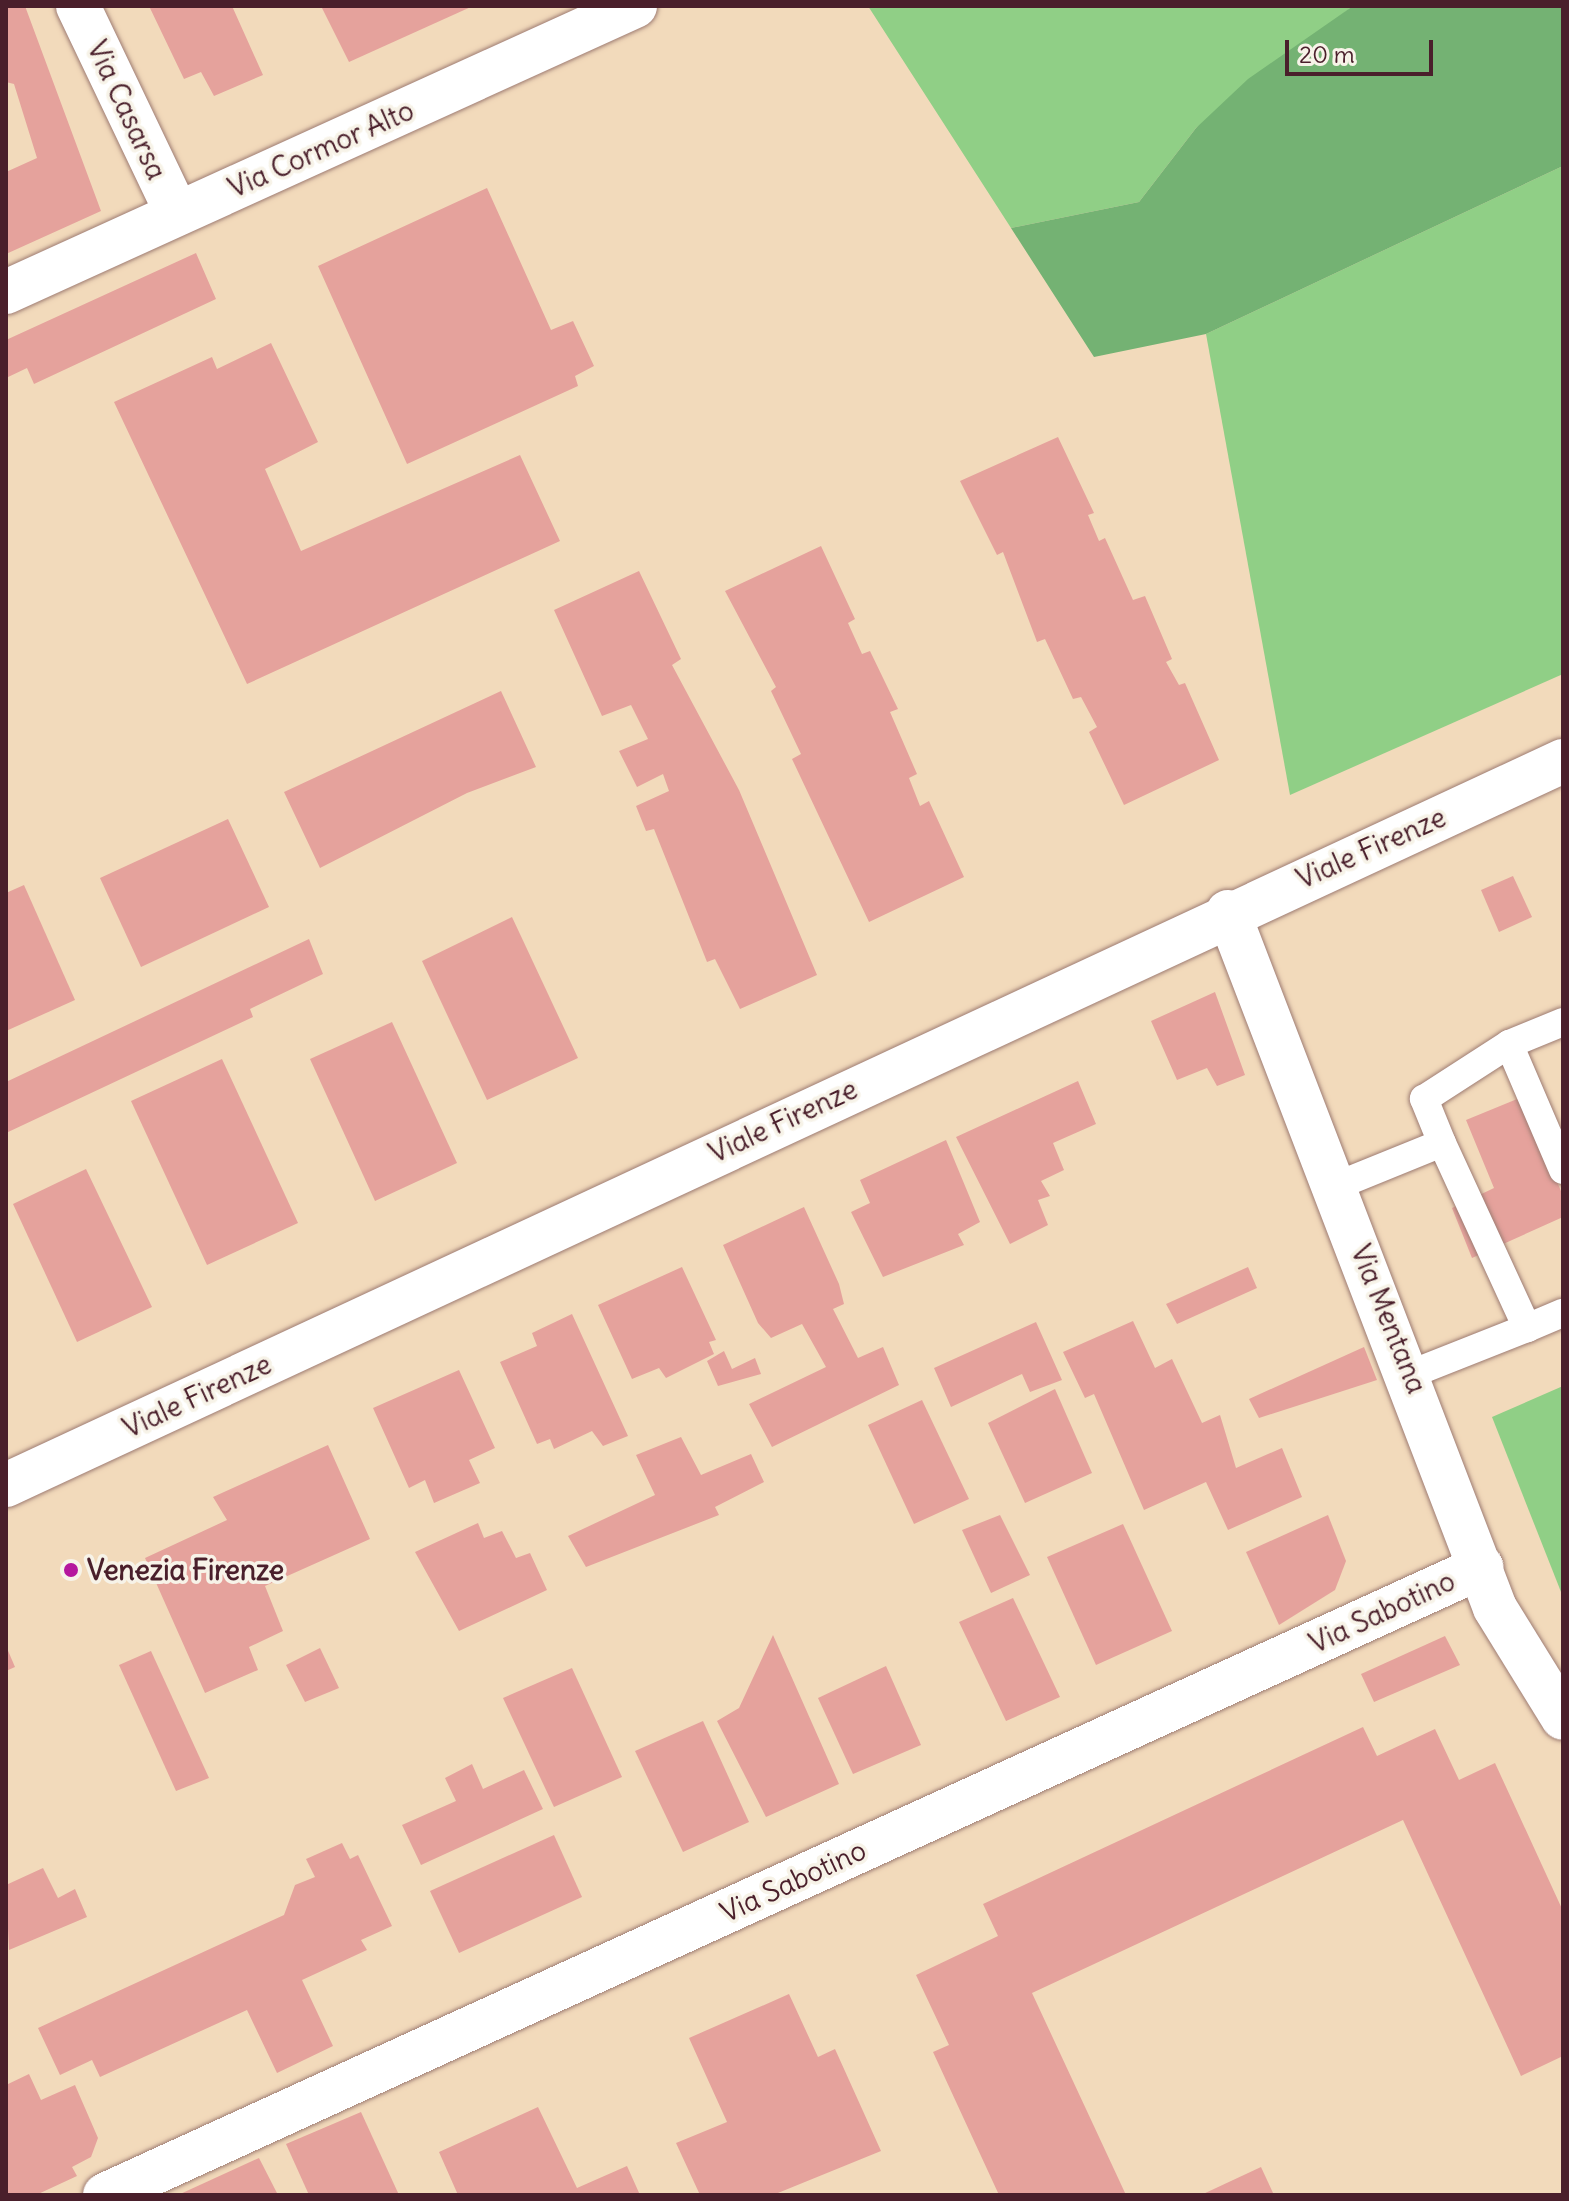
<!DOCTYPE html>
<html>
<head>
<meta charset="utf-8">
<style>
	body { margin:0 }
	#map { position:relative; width:1569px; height:2201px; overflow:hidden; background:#f2dabb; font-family:Delius,sans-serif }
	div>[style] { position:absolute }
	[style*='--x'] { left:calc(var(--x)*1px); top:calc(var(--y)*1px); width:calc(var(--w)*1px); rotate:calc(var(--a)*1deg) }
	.green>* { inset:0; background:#90cf86 }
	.forest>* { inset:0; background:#74b273 }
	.building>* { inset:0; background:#e5a29c }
	.roads { filter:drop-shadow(0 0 2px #9e7c73) drop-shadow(0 0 2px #9e7c73) }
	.service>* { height:28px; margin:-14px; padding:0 14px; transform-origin:14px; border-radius:14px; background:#fff }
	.minor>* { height:44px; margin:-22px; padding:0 22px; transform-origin:22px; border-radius:22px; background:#fff }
	.tertiary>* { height:44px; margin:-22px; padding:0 22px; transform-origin:22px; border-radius:22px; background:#fff }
	.dots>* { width:22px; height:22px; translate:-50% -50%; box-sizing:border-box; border:4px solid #f7f3e8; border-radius:50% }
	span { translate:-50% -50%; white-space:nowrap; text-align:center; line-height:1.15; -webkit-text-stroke:7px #f7f3e8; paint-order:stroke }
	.street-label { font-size:28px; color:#4a1f2b }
	.poi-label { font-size:28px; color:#4a1f2b; font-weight:700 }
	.left { translate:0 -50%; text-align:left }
	.frame { position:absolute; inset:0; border:8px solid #4a1f2b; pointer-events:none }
	.scale { position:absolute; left:1285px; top:40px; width:148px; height:36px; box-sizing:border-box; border:4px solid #4a1f2b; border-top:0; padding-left:10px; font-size:24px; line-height:28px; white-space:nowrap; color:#4a1f2b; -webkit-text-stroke:6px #f7f3e8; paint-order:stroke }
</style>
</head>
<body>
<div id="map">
	<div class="green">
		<i style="clip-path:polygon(868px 6px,1353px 6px,1196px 128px,1139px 202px,1011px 228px)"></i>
		<i style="clip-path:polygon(1563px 166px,1563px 674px,1290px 795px,1206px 334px)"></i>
		<i style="clip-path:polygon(1563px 1386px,1563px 1597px,1492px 1417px)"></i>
	</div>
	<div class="forest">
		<i style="clip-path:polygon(1353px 6px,1563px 6px,1563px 166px,1206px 334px,1094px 357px,1011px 228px,1139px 202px,1196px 128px,1248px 79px)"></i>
	</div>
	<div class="building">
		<i style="clip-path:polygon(6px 6px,25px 6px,101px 211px,6px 254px,6px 172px,37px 158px,14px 84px,6px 82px)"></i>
		<i style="clip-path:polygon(149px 6px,232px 6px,263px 75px,214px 96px,201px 72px,184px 79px)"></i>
		<i style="clip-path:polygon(321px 6px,473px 6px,349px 62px)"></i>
		<i style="clip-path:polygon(487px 188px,551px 330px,573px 321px,594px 366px,575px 376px,578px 386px,407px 464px,318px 266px)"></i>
		<i style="clip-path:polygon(196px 253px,216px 299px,34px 384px,27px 368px,6px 378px,6px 340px)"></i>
		<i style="clip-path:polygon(271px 343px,318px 442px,265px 469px,301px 551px,520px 455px,560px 541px,247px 684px,114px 402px,212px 357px,217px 369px)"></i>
		<i style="clip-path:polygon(1058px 437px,1094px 513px,1088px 515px,1099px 541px,1105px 538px,1133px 600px,1145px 596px,1172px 659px,1166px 662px,1179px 685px,1185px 683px,1219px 760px,1124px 805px,1089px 732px,1097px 727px,1081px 697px,1073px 699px,1045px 639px,1037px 642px,1003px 552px,997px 555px,960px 481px)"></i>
		<i style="clip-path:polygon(821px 546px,855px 619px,848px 623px,862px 654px,870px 651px,898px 709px,890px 712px,917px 774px,909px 778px,920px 806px,929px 801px,964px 877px,869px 922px,792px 759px,801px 754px,771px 691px,776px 687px,725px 591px)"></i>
		<i style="clip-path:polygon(639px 571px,681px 659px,672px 665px,739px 790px,817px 975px,740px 1009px,715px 959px,707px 962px,654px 829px,646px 831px,636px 806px,669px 791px,663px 774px,637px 787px,619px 751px,648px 739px,631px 705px,602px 716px,554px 610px)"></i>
		<i style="clip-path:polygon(501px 691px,536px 767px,467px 793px,320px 868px,284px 792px)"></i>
		<i style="clip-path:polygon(228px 819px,269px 907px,141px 967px,100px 878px)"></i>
		<i style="clip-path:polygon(1513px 876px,1532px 917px,1499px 932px,1481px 890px)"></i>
		<i style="clip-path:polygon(24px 885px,75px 1000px,6px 1031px,6px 893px)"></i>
		<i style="clip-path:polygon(512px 917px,578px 1058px,487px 1100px,422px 961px)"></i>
		<i style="clip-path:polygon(309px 939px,323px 974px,250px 1009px,253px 1017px,6px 1133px,6px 1082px)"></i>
		<i style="clip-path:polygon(1215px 992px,1245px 1075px,1217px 1086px,1207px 1068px,1177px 1080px,1151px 1021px)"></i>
		<i style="clip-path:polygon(392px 1022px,457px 1163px,375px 1201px,310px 1059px)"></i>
		<i style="clip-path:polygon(222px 1059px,298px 1223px,207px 1265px,131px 1101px)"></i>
		<i style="clip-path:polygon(1078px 1081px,1096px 1124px,1053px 1143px,1064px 1170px,1041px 1181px,1050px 1196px,1038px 1200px,1048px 1225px,1010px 1244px,956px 1137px)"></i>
		<i style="clip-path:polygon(1522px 1097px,1563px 1196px,1563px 1217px,1472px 1258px,1452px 1208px,1494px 1188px,1466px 1120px)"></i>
		<i style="clip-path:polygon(946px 1140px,980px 1222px,958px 1234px,964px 1245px,883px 1277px,851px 1212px,870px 1203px,860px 1180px)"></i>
		<i style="clip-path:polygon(86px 1169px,152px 1307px,77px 1342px,13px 1204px)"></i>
		<i style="clip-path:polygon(804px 1207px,839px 1284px,844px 1304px,833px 1309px,858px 1358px,883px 1347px,899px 1385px,772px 1447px,749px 1404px,826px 1367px,802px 1324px,771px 1338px,758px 1323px,723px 1245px)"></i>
		<i style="clip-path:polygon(682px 1267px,716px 1340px,709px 1342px,714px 1354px,666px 1378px,659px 1368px,632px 1379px,598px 1305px)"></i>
		<i style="clip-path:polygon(1248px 1267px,1257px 1288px,1177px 1324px,1166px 1304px)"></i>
		<i style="clip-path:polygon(572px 1314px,628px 1436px,603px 1446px,592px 1431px,554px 1449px,550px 1439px,537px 1444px,500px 1362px,537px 1346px,532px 1333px)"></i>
		<i style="clip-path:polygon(1133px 1321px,1155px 1368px,1172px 1359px,1202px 1423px,1220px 1415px,1236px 1468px,1282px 1448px,1302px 1497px,1228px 1530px,1206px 1482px,1144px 1510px,1094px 1394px,1085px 1398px,1063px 1352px)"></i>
		<i style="clip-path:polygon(1036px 1322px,1062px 1380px,1030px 1392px,1022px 1374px,951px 1407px,934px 1368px)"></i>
		<i style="clip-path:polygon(1364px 1347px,1377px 1380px,1259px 1418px,1249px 1399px)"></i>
		<i style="clip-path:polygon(724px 1351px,732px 1369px,755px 1358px,761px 1374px,718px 1386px,707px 1361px)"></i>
		<i style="clip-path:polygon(459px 1370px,495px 1448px,469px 1460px,480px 1483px,434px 1503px,425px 1480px,409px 1488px,373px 1408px)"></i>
		<i style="clip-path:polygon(1055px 1389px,1092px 1473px,1025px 1503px,988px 1423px)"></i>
		<i style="clip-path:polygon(922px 1400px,969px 1499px,914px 1524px,868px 1425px)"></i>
		<i style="clip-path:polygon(681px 1437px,701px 1475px,751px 1454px,764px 1482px,715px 1507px,719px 1515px,586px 1567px,568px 1536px,655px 1495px,636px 1455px)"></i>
		<i style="clip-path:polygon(328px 1445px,370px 1539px,265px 1586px,283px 1631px,249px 1647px,258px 1670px,205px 1693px,145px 1558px,227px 1520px,213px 1497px)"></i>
		<i style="clip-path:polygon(1000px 1515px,1030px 1575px,991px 1593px,962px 1530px)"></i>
		<i style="clip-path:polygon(1328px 1515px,1346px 1561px,1335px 1590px,1279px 1625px,1246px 1552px)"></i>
		<i style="clip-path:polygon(478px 1523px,484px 1538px,502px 1531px,516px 1558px,530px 1553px,547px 1590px,459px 1631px,415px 1552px)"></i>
		<i style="clip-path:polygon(1123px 1524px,1172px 1631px,1096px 1665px,1047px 1557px)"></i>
		<i style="clip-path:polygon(1013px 1598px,1060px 1697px,1006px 1721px,959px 1622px)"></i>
		<i style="clip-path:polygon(773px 1635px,839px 1784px,766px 1817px,717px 1721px,739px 1708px)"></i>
		<i style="clip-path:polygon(1445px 1636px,1460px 1665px,1374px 1702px,1361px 1674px)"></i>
		<i style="clip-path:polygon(6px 1646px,15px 1667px,6px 1671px)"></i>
		<i style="clip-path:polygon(320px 1648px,339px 1688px,305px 1702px,286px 1665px)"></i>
		<i style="clip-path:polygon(151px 1651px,209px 1778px,176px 1791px,119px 1665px)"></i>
		<i style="clip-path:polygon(886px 1666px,921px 1745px,853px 1774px,818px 1698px)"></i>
		<i style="clip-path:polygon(572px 1668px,622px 1777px,554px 1807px,503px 1698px)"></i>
		<i style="clip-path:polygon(703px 1721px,749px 1822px,683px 1852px,635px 1751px)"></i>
		<i style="clip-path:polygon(1363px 1727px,1377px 1756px,1435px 1729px,1459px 1780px,1495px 1763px,1563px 1911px,1563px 2056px,1521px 2076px,1403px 1820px,1032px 1993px,1126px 2195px,999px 2195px,933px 2052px,949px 2045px,916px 1975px,998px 1936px,983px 1904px)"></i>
		<i style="clip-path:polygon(472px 1764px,483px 1789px,524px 1770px,543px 1809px,421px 1865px,402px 1825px,456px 1801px,445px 1778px)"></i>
		<i style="clip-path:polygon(554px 1835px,582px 1897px,459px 1953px,430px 1891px)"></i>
		<i style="clip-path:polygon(342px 1843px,350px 1859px,358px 1855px,392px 1926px,361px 1940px,367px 1950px,302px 1980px,333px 2046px,277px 2073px,247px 2010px,100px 2077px,92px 2060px,60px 2075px,38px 2028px,284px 1915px,295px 1885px,315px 1877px,306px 1859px)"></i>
		<i style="clip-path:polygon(43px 1868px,58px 1898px,75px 1889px,87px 1917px,9px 1950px,6px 1885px)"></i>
		<i style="clip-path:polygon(789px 1994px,818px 2057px,835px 2049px,881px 2151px,773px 2195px,700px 2195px,676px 2143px,727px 2122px,689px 2038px)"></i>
		<i style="clip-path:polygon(29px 2074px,41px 2100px,75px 2085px,98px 2138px,91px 2157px,72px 2167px,77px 2176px,36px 2195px,6px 2195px,6px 2085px)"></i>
		<i style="clip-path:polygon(538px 2107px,577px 2188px,627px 2166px,640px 2195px,458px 2195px,439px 2152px)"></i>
		<i style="clip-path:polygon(361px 2112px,399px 2195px,309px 2195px,286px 2144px)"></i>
		<i style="clip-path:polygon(259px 2158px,278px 2195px,178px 2195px)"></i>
		<i style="clip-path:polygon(1261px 2167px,1274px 2195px,1201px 2195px)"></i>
	</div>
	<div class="roads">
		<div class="service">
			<i style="--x:1563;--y:1022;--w:58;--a:157.8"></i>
			<i style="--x:1509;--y:1044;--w:137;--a:66.8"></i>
			<i style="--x:1442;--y:1143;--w:48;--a:-112.2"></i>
			<i style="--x:1424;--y:1099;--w:101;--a:-32.9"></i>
			<i style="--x:1336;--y:1186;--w:114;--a:-22.1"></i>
			<i style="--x:1442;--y:1143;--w:204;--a:65.3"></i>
			<i style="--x:1527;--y:1328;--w:125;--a:158.4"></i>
			<i style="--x:1527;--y:1328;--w:39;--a:-23"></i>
		</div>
		<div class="minor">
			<i style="--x:78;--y:6;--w:230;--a:64.5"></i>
			<i style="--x:6;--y:292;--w:691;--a:-24.45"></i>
			<i style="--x:105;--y:2195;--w:1513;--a:-24.53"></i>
		</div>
		<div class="tertiary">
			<i style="--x:1228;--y:912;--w:745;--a:69.01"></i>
			<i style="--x:1495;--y:1608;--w:129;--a:58.3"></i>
			<i style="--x:6;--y:1485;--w:1717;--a:-24.94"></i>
		</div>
	</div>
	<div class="dots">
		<i style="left:71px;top:1570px;background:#b5179e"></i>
	</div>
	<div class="street-label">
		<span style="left:127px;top:110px;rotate:65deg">Via Casarsa</span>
		<span style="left:321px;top:149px;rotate:-24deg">Via Cormor Alto</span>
		<span style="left:1371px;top:848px;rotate:-24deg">Viale Firenze</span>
		<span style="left:783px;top:1121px;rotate:-25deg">Viale Firenze</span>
		<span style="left:1389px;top:1319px;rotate:68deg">Via Mentana</span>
		<span style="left:197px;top:1396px;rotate:-25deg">Viale Firenze</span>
		<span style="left:1382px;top:1612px;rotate:-25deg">Via Sabotino</span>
		<span style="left:793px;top:1881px;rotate:-25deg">Via Sabotino</span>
	</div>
	<div class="poi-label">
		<span class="left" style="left:87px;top:1570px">Venezia Firenze</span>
	</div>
	<div class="frame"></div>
	<div class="scale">20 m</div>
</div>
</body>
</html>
